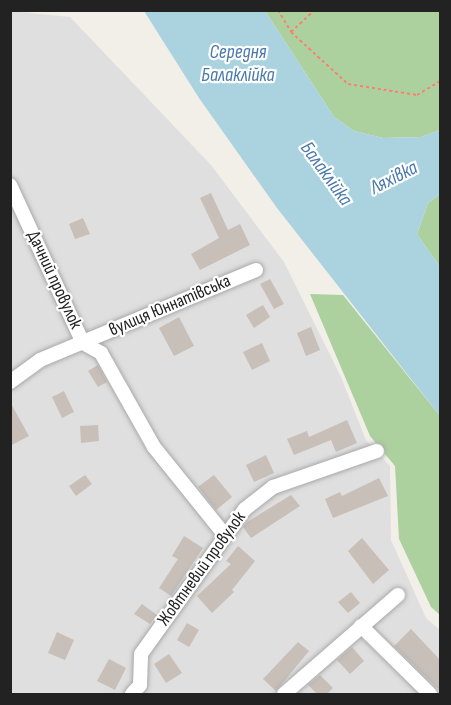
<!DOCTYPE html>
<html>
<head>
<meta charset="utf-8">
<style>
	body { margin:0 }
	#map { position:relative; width:451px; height:705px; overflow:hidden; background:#f2efe9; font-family:"Sofia Sans Condensed",sans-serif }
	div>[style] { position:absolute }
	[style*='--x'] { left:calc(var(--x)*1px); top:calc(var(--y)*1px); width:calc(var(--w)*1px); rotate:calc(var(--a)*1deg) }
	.residential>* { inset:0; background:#e0dfdf }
	.forest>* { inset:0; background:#add19e }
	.water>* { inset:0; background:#aad3df }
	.building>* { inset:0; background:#c7bfb8 }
	.path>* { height:2px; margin-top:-1px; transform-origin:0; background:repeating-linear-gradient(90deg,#fa8072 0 3px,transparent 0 6px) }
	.roads { filter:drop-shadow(0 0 2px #a9a9a9) drop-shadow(0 0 2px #a9a9a9) }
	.street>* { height:14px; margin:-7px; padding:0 7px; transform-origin:7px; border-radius:7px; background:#fff }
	span { translate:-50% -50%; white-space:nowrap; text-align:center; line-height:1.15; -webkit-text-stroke:4.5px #fff; paint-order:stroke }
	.street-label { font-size:18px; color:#222 }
	.water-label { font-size:20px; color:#4a7aab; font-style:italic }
	.frame { position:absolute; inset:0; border:12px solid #222; pointer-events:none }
</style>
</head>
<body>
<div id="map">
	<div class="residential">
		<i style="clip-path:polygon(10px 11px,70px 17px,211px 165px,284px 262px,341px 377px,366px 440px,390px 466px,391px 540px,426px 618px,440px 630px,440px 694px,11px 694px)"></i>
	</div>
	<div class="forest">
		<i style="clip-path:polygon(265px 11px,440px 11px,440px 130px,421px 137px,383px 138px,354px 131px,334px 117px)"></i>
		<i style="clip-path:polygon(440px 194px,440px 267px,417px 234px,428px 203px)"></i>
		<i style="clip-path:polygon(310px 294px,343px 295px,440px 416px,440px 615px,431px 607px,399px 539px,395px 466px,370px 436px)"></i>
	</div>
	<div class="water">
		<i style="clip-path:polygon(144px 11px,265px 11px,334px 117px,354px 131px,383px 138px,421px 137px,440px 130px,440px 194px,428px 203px,417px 234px,440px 267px,440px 416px,277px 208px,199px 98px)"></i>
	</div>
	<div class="building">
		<i style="clip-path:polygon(211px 193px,228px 230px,240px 224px,250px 245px,200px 270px,191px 254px,219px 238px,200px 198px)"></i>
		<i style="clip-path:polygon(83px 218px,90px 234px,75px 239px,69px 224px)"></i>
		<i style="clip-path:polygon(270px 279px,284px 304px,274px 309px,260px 284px)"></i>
		<i style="clip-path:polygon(263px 305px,270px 317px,254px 328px,246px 315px)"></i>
		<i style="clip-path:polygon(179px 317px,194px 346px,174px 356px,159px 328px)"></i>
		<i style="clip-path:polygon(311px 327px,320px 350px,306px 356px,297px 333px)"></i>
		<i style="clip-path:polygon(262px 343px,270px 361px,252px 370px,243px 352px)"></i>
		<i style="clip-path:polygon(98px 365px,107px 382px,98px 387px,88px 371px)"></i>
		<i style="clip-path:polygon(64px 391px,74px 412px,62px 418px,52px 397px)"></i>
		<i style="clip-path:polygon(10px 402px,29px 436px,10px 446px)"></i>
		<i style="clip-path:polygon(347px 420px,357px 443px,336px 452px,331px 440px,294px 455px,287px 439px,307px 431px,309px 437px)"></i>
		<i style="clip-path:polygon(98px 425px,99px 441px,81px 443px,80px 426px)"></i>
		<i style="clip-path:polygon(266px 455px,274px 473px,254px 482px,246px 465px)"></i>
		<i style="clip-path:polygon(85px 475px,92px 484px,76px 496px,69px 486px)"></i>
		<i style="clip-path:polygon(214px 475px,232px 497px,216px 510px,198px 487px)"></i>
		<i style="clip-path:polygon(379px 478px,388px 496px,333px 518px,325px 499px,340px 492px,342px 496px)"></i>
		<i style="clip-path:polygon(291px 495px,300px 506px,251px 538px,243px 527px,247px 522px)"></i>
		<i style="clip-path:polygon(184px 536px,203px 548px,171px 596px,159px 588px,178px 559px,172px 556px)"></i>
		<i style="clip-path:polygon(362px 538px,389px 570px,373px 584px,348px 551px)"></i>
		<i style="clip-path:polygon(238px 546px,255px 561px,232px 590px,234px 592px,212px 613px,197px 596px,231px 564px,226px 561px)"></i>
		<i style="clip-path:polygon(351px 592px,360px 603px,348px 613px,338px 602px)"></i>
		<i style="clip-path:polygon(142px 604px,157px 615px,150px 624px,134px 614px)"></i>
		<i style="clip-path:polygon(187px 623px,199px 630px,189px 647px,177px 640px)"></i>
		<i style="clip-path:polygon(411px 629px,441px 661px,441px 692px,394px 646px)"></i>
		<i style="clip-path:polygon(57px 632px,74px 640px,65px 660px,48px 653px)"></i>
		<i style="clip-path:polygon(298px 642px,309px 651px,276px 691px,263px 679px)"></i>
		<i style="clip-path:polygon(352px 647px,364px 661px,350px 674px,337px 660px)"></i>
		<i style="clip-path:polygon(169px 654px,182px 673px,166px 683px,154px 664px)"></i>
		<i style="clip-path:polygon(109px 659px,126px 668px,115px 690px,97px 681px)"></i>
		<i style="clip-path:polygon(320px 675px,333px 688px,327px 694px,317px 694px,308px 685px)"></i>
	</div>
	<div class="path">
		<i style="--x:278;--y:10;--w:26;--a:59"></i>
		<i style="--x:291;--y:32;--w:77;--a:42.4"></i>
		<i style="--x:348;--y:84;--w:70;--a:9.1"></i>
		<i style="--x:417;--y:95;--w:27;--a:-31"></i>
		<i style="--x:291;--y:32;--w:33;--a:-43"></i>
		<i style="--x:440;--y:248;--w:1;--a:90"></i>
	</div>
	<div class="roads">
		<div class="street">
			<i style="--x:10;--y:185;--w:174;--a:65.2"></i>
			<i style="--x:83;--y:343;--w:21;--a:29"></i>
			<i style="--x:101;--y:353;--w:108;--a:60.6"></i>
			<i style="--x:154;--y:447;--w:112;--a:51.2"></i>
			<i style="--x:10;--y:382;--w:37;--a:-36"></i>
			<i style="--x:40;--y:360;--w:234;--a:-22.6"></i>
			<i style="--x:361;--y:626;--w:97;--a:44.6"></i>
			<i style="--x:132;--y:694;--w:12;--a:-48"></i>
			<i style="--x:140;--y:685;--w:31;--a:-88"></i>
			<i style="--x:141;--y:654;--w:178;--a:-54.4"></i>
			<i style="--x:245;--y:509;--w:36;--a:-38"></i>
			<i style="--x:273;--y:487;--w:110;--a:-19.1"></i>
			<i style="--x:284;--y:694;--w:151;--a:-41"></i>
		</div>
	</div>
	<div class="street-label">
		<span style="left:54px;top:280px;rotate:65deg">Дачний провулок</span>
		<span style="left:170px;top:306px;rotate:-23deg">вулиця Юннатівська</span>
		<span style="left:202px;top:569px;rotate:-54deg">Жовтневий провулок</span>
	</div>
	<div class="water-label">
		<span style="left:238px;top:64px">Середня<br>Балаклійка</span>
		<span style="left:326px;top:174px;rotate:54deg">Балаклійка</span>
		<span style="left:394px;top:178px;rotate:-27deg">Ляхівка</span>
	</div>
	<div class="frame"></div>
</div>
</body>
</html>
